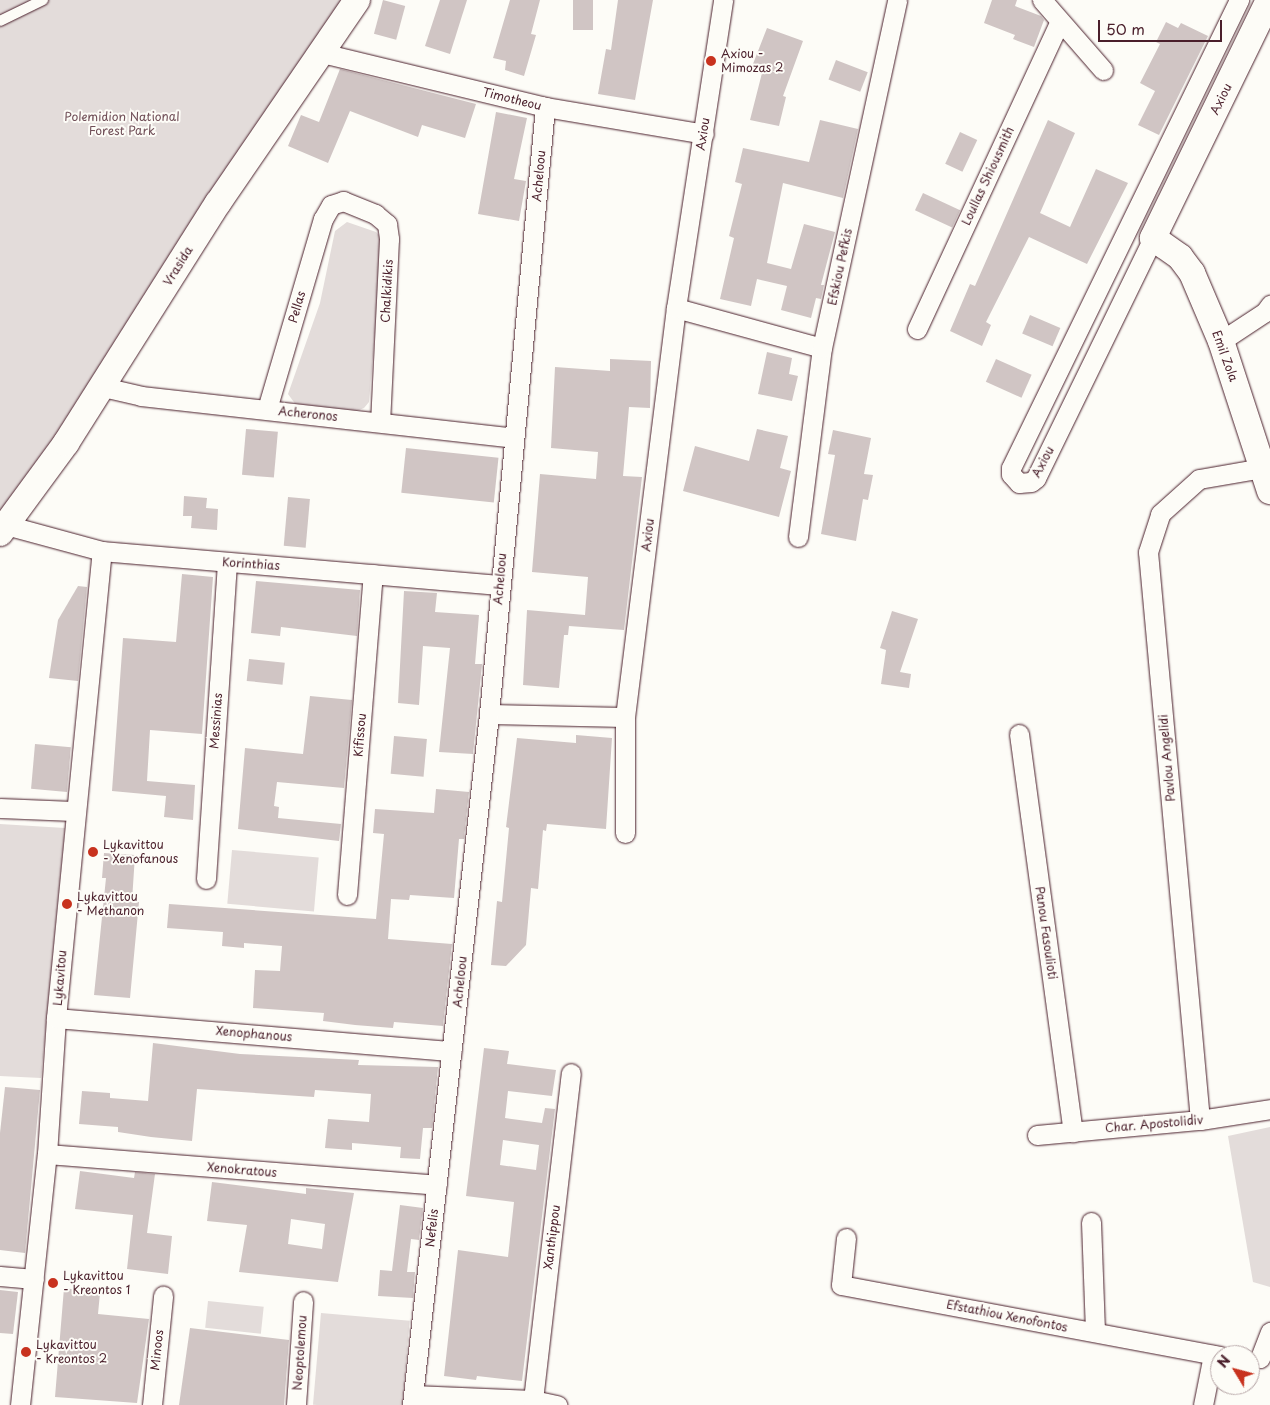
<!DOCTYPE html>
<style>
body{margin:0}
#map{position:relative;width:1270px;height:1405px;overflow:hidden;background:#fdfcf7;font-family:"Playpen Sans",sans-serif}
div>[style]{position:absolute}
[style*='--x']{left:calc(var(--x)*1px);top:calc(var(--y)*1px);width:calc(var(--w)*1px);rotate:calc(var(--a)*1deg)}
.green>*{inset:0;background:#e3dcda;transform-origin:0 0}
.building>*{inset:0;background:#d0c5c4;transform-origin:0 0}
.roads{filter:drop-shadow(0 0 1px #4a1f2b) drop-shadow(0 0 1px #4a1f2b)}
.lane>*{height:10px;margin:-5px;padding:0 5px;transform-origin:5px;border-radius:5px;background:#fdfcf7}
.street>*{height:19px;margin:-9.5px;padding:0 9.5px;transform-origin:9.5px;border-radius:9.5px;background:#fdfcf7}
.secondary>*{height:26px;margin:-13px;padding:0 13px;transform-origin:13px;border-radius:13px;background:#fdfcf7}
.dots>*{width:14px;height:14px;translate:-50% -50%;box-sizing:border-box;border:2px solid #fdfcf7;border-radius:50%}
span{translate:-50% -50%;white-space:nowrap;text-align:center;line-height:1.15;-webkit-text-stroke:4px #fdfcf7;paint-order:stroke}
.poi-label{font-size:12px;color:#4a1f2b}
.left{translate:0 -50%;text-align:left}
.street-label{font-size:12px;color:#4a1f2b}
.park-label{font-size:12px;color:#704e57}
.north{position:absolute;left:1210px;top:1345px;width:50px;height:50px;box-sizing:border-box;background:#fdfcf7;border:1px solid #b5a4a5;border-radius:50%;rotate:307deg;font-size:14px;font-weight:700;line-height:20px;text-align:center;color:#4a1f2b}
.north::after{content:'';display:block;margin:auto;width:18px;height:22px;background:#c8321e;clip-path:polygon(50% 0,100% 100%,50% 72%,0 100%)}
.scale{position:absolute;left:1098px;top:20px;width:124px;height:22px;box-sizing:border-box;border:2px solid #4a1f2b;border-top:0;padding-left:6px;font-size:15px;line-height:18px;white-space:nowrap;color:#4a1f2b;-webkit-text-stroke:4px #fdfcf7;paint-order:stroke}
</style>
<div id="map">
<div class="green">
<i style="clip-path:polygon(0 0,359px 0,0 529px)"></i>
<i style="clip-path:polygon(347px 222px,376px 232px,383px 239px,369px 402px,364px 408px,354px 412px,296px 405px,288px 394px,320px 303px,335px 231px)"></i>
<i style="clip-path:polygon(0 824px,65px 828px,41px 1078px,0 1076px)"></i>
<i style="left:232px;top:850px;width:87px;height:54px;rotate:5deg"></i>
<i style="clip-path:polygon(1270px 1127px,1270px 1287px,1253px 1282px,1228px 1136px)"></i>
<i style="left:208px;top:1301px;width:56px;height:27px;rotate:6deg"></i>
<i style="left:321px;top:1313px;width:89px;height:92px;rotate:5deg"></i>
</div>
<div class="building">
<i style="left:383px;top:0;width:23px;height:35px;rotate:15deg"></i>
<i style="clip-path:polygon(440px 0,467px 0,450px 54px,425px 46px)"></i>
<i style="clip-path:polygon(510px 0,540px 0,531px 34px,536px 35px,524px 76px,505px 70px,506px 61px,493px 58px)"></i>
<i style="left:573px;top:0;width:20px;height:30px"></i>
<i style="clip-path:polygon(618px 0,653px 0,635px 100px,598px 94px,606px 49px,611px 50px)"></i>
<i style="clip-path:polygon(992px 0,1017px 0,1015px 6px,1041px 16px,1044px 20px,1034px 47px,1013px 39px,1015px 35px,984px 23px)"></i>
<i style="clip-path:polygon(1166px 22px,1178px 28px,1181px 23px,1208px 36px,1159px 135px,1138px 125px,1155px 91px,1140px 83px,1160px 44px,1156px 42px)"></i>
<i style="clip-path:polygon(767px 28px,803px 41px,783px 96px,786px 97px,779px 126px,750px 120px,762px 73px,751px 69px)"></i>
<i style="left:836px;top:60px;width:34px;height:21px;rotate:21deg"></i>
<i style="clip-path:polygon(340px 69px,476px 104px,465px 138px,422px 125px,418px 137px,350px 111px,328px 163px,288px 146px,301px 115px,319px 122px)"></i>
<i style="clip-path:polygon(496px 112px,527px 118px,514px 179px,526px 181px,519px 221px,478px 214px)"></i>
<i style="clip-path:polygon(820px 120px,858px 129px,843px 198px,783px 183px,767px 263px,791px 269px,804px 224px,835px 232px,821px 285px,824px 285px,821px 299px,816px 298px,811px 318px,781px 310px,787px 286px,757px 279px,751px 306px,720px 299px,734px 238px,729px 236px,742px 184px,735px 182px,743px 148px,809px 162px)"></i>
<i style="clip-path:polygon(1048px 120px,1075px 133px,1040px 213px,1070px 227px,1096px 169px,1128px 183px,1087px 264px,1029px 237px,986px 322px,991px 325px,982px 346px,950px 331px,970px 284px,975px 286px)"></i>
<i style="left:960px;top:132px;width:19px;height:35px;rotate:25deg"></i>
<i style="left:923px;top:193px;width:41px;height:19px;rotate:25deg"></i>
<i style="left:1030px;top:315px;width:33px;height:20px;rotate:23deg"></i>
<i style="clip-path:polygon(767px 352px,792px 358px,789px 374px,798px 376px,792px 401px,758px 394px)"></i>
<i style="clip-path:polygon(610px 359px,651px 361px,650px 408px,629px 407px,623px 476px,642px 477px,624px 630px,569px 626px,568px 635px,564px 635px,559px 688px,523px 685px,527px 610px,585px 615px,588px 577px,532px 572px,540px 474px,596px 479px,598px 452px,551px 448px,555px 367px,610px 371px)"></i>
<i style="left:996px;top:359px;width:39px;height:25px;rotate:24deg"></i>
<i style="left:246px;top:429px;width:32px;height:46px;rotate:5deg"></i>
<i style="clip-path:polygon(757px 429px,788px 436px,780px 468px,791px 471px,779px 517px,683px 491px,695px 446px,749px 461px)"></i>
<i style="clip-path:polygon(833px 430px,871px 438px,864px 474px,873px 475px,868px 500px,863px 499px,856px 541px,821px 534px,835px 455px,828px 454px)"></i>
<i style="left:406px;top:448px;width:93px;height:45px;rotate:6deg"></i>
<i style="clip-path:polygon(184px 496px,207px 498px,206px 508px,218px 509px,217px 530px,191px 528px,192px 516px,183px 516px)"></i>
<i style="left:288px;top:497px;width:22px;height:49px;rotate:5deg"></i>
<i style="clip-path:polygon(182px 574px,213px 577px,202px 734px,150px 730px,147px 781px,195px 785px,193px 820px,164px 817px,166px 796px,112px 791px,123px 638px,176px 642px)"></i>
<i style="clip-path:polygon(256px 581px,360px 590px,357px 636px,281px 627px,280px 636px,251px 633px)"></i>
<i style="clip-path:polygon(78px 586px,87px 587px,78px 681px,49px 678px,58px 620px)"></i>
<i style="clip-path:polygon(404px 591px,437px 593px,435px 612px,479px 615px,475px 664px,482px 664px,473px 754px,439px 752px,450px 648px,423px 646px,419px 705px,398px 703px)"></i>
<i style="clip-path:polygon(892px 611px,918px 619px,900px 672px,911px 674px,909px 688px,881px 684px,886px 650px,880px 648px)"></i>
<i style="left:249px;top:659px;width:36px;height:22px;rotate:6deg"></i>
<i style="clip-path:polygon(310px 696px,352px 700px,344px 788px,277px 782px,274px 806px,279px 807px,278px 818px,341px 824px,339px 841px,238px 829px,245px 748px,303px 754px)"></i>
<i style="clip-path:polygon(576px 735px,612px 738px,606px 829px,547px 824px,546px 831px,543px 830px,538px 889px,531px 888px,526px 945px,506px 966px,491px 965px,497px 901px,502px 902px,509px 828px,506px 827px,517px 738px,576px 743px)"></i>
<i style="left:394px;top:736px;width:33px;height:38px;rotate:5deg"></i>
<i style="left:35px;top:744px;width:36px;height:45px;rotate:5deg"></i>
<i style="clip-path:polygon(436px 789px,469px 792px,464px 839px,459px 839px,454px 898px,410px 895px,409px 900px,391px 899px,388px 939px,452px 944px,443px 1026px,394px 1022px,393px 1028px,355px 1025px,323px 1021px,324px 1013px,253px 1008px,255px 970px,280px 971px,282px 946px,244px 943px,244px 948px,222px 946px,223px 932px,167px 928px,169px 904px,376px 919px,384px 834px,373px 833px,375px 809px,434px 813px)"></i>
<i style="clip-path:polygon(104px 853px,135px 855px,132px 901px,139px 902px,130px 998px,94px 995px,106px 878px,102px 878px)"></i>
<i style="clip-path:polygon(153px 1043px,240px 1054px,359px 1060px,358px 1065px,438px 1067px,432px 1128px,423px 1128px,420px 1159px,400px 1158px,401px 1147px,352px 1143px,352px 1150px,325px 1148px,328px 1119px,369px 1122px,371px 1094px,315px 1090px,314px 1097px,197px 1089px,192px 1141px,151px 1137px,118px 1132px,118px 1127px,79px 1124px,82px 1091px,110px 1093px,110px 1098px,148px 1101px)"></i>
<i style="clip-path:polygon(evenodd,484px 1048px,509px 1051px,507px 1064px,556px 1070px,552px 1096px,508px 1091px,505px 1118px,542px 1123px,545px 1108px,555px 1109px,522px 1381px,477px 1376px,476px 1380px,444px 1376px,458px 1250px,508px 1257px,514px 1202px,466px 1196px,484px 1048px,503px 1140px,539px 1145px,536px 1170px,500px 1165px,503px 1140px)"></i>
<i style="clip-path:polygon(5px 1087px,40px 1090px,25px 1253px,0 1250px,0 1133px)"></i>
<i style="clip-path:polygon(80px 1171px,134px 1178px,135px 1172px,155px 1174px,147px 1233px,172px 1236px,168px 1274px,127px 1269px,133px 1215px,75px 1209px)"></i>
<i style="clip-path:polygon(evenodd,212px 1182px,306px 1194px,306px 1188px,354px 1193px,338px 1282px,239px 1272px,247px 1225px,207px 1221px,212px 1182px,291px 1219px,325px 1224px,322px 1249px,288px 1244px,291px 1219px)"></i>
<i style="clip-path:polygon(400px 1205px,423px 1208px,419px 1240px,411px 1239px,407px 1272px,415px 1272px,413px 1298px,378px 1296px,380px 1270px,392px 1271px)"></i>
<i style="clip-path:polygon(64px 1288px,100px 1293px,98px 1314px,149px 1319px,137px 1403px,55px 1397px)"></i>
<i style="clip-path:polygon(0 1290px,18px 1292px,13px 1334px,0 1333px)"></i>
<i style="clip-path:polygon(190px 1328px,289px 1340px,284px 1405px,179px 1405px)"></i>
</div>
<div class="roads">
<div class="lane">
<i style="--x:0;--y:21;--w:48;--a:-26"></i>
</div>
<div class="street">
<i style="--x:1042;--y:0;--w:93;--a:48.9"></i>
<i style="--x:322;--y:53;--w:229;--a:13.6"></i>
<i style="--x:545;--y:107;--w:161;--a:9.6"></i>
<i style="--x:1153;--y:238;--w:267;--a:116"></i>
<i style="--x:1036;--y:478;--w:6;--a:141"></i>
<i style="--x:1031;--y:482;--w:12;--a:175"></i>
<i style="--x:1019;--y:483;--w:12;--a:-132"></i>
<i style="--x:1011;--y:474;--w:6;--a:-90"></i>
<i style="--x:1011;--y:468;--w:521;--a:-64.03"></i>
<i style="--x:676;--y:308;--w:151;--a:15.3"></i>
<i style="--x:917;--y:329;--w:337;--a:-65.1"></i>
<i style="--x:1221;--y:341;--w:53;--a:-33.4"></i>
<i style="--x:1265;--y:312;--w:9;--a:-54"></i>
<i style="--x:103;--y:387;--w:39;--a:13"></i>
<i style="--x:141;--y:396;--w:375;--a:6.4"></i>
<i style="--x:267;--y:409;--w:198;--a:-73.6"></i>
<i style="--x:323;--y:219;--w:16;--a:-60"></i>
<i style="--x:331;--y:205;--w:13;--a:-18"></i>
<i style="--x:343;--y:201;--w:35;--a:22"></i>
<i style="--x:375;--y:214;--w:16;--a:40"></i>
<i style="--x:387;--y:224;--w:15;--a:82"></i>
<i style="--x:389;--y:239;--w:182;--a:92.8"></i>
<i style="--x:6;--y:525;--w:99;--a:15.2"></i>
<i style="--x:102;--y:551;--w:398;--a:4.9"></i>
<i style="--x:798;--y:537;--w:191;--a:-82.8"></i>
<i style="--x:822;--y:348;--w:356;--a:-77.8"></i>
<i style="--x:489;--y:714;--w:136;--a:1.3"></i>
<i style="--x:1019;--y:734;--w:402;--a:82.3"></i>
<i style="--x:0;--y:808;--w:76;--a:2.3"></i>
<i style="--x:625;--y:833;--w:116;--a:-90"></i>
<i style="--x:625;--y:717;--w:412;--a:-82.9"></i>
<i style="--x:676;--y:308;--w:312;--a:-81.3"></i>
<i style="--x:206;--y:879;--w:317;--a:-86.2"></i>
<i style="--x:347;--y:895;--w:322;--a:-85.4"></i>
<i style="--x:56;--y:1018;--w:397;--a:4.8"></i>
<i style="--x:1200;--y:1120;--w:570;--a:-95.23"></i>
<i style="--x:1148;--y:552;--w:40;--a:-72"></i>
<i style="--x:1160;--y:514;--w:52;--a:-41.9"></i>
<i style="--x:1199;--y:479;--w:65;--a:-9.8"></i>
<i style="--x:1037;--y:1135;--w:164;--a:-5.3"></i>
<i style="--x:1200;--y:1120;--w:71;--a:-8.9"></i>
<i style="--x:47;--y:1154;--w:391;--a:4.5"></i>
<i style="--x:1091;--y:1222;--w:110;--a:87.9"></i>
<i style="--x:846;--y:1238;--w:47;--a:96.1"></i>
<i style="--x:841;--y:1285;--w:386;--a:10.6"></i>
<i style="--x:0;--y:1276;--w:34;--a:5"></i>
<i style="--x:1260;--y:1358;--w:28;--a:-69"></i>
<i style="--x:413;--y:1395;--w:120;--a:2.4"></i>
<i style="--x:533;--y:1400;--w:25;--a:12"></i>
<i style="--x:533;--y:1400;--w:329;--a:-83.4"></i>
<i style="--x:20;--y:1405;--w:252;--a:-83.9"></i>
<i style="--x:47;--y:1154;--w:136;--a:-86.2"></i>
<i style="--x:56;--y:1018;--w:469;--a:-84.4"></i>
<i style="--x:152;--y:1405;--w:110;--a:-84.2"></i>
<i style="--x:296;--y:1405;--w:104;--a:-86.1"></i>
<i style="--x:412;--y:1405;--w:695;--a:-83.64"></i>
<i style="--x:489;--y:714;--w:610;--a:-84.73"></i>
<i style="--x:1203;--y:1405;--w:51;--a:-78.7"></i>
</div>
<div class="secondary">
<i style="--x:1269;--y:0;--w:265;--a:116"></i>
<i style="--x:1153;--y:238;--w:33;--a:35"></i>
<i style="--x:1180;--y:257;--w:20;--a:53"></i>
<i style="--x:1192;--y:273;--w:74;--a:66.9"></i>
<i style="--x:1221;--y:341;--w:158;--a:71.9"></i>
<i style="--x:0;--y:533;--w:112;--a:-53.7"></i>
<i style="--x:66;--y:443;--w:284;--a:-57.7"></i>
<i style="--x:218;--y:203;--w:246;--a:-55.6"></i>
</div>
</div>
<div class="dots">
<i style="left:711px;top:61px;background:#c8321e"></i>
<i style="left:93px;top:852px;background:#c8321e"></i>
<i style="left:67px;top:904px;background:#c8321e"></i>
<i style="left:53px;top:1283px;background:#c8321e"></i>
<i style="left:26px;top:1352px;background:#c8321e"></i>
</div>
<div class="poi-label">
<span class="left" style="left:721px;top:61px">Axiou -<br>Mimozas 2</span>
<span class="left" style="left:103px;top:852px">Lykavittou<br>- Xenofanous</span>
<span class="left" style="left:77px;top:904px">Lykavittou<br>- Methanon</span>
<span class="left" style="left:63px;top:1283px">Lykavittou<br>- Kreontos 1</span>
<span class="left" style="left:36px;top:1352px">Lykavittou<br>- Kreontos 2</span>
</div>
<div class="street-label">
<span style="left:512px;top:99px;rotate:14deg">Timotheou</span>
<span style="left:1221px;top:99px;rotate:-64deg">Axiou</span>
<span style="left:703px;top:134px;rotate:-81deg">Axiou</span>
<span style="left:539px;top:176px;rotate:-85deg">Acheloou</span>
<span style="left:988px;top:176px;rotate:-65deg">Loullas Shiousmith</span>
<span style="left:178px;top:266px;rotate:-58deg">Vrasida</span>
<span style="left:840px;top:267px;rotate:-78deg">Efskiou Pefkis</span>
<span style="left:387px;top:291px;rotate:-87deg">Chalkidikis</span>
<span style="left:297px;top:307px;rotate:-74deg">Pellas</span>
<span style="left:1225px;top:356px;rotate:70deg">Emil Zola</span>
<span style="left:308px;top:414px;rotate:6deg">Acheronos</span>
<span style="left:1043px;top:462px;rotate:-62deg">Axiou</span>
<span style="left:648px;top:535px;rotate:-83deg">Axiou</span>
<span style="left:251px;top:564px;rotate:4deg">Korinthias</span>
<span style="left:500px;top:579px;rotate:-85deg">Acheloou</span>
<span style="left:216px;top:721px;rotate:-86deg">Messinias</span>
<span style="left:360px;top:735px;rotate:-85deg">Kifissou</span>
<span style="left:1167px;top:758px;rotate:-95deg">Pavlou Angelidi</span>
<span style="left:1046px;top:933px;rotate:82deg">Panou Fasoulioti</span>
<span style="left:60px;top:978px;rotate:-85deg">Lykavitou</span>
<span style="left:460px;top:982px;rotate:-84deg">Acheloou</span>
<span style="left:254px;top:1034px;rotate:5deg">Xenophanous</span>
<span style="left:1154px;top:1124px;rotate:-5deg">Char. Apostolidiv</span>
<span style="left:242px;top:1170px;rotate:5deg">Xenokratous</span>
<span style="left:432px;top:1228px;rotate:-84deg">Nefelis</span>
<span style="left:552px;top:1237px;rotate:-83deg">Xanthippou</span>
<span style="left:1007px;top:1316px;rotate:11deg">Efstathiou Xenofontos</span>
<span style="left:157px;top:1350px;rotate:-84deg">Minoos</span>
<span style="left:300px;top:1353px;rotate:-86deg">Neoptolemou</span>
</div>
<div class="park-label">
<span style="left:122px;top:124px">Polemidion National<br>Forest Park</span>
</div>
<div class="north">N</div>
<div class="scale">50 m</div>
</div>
